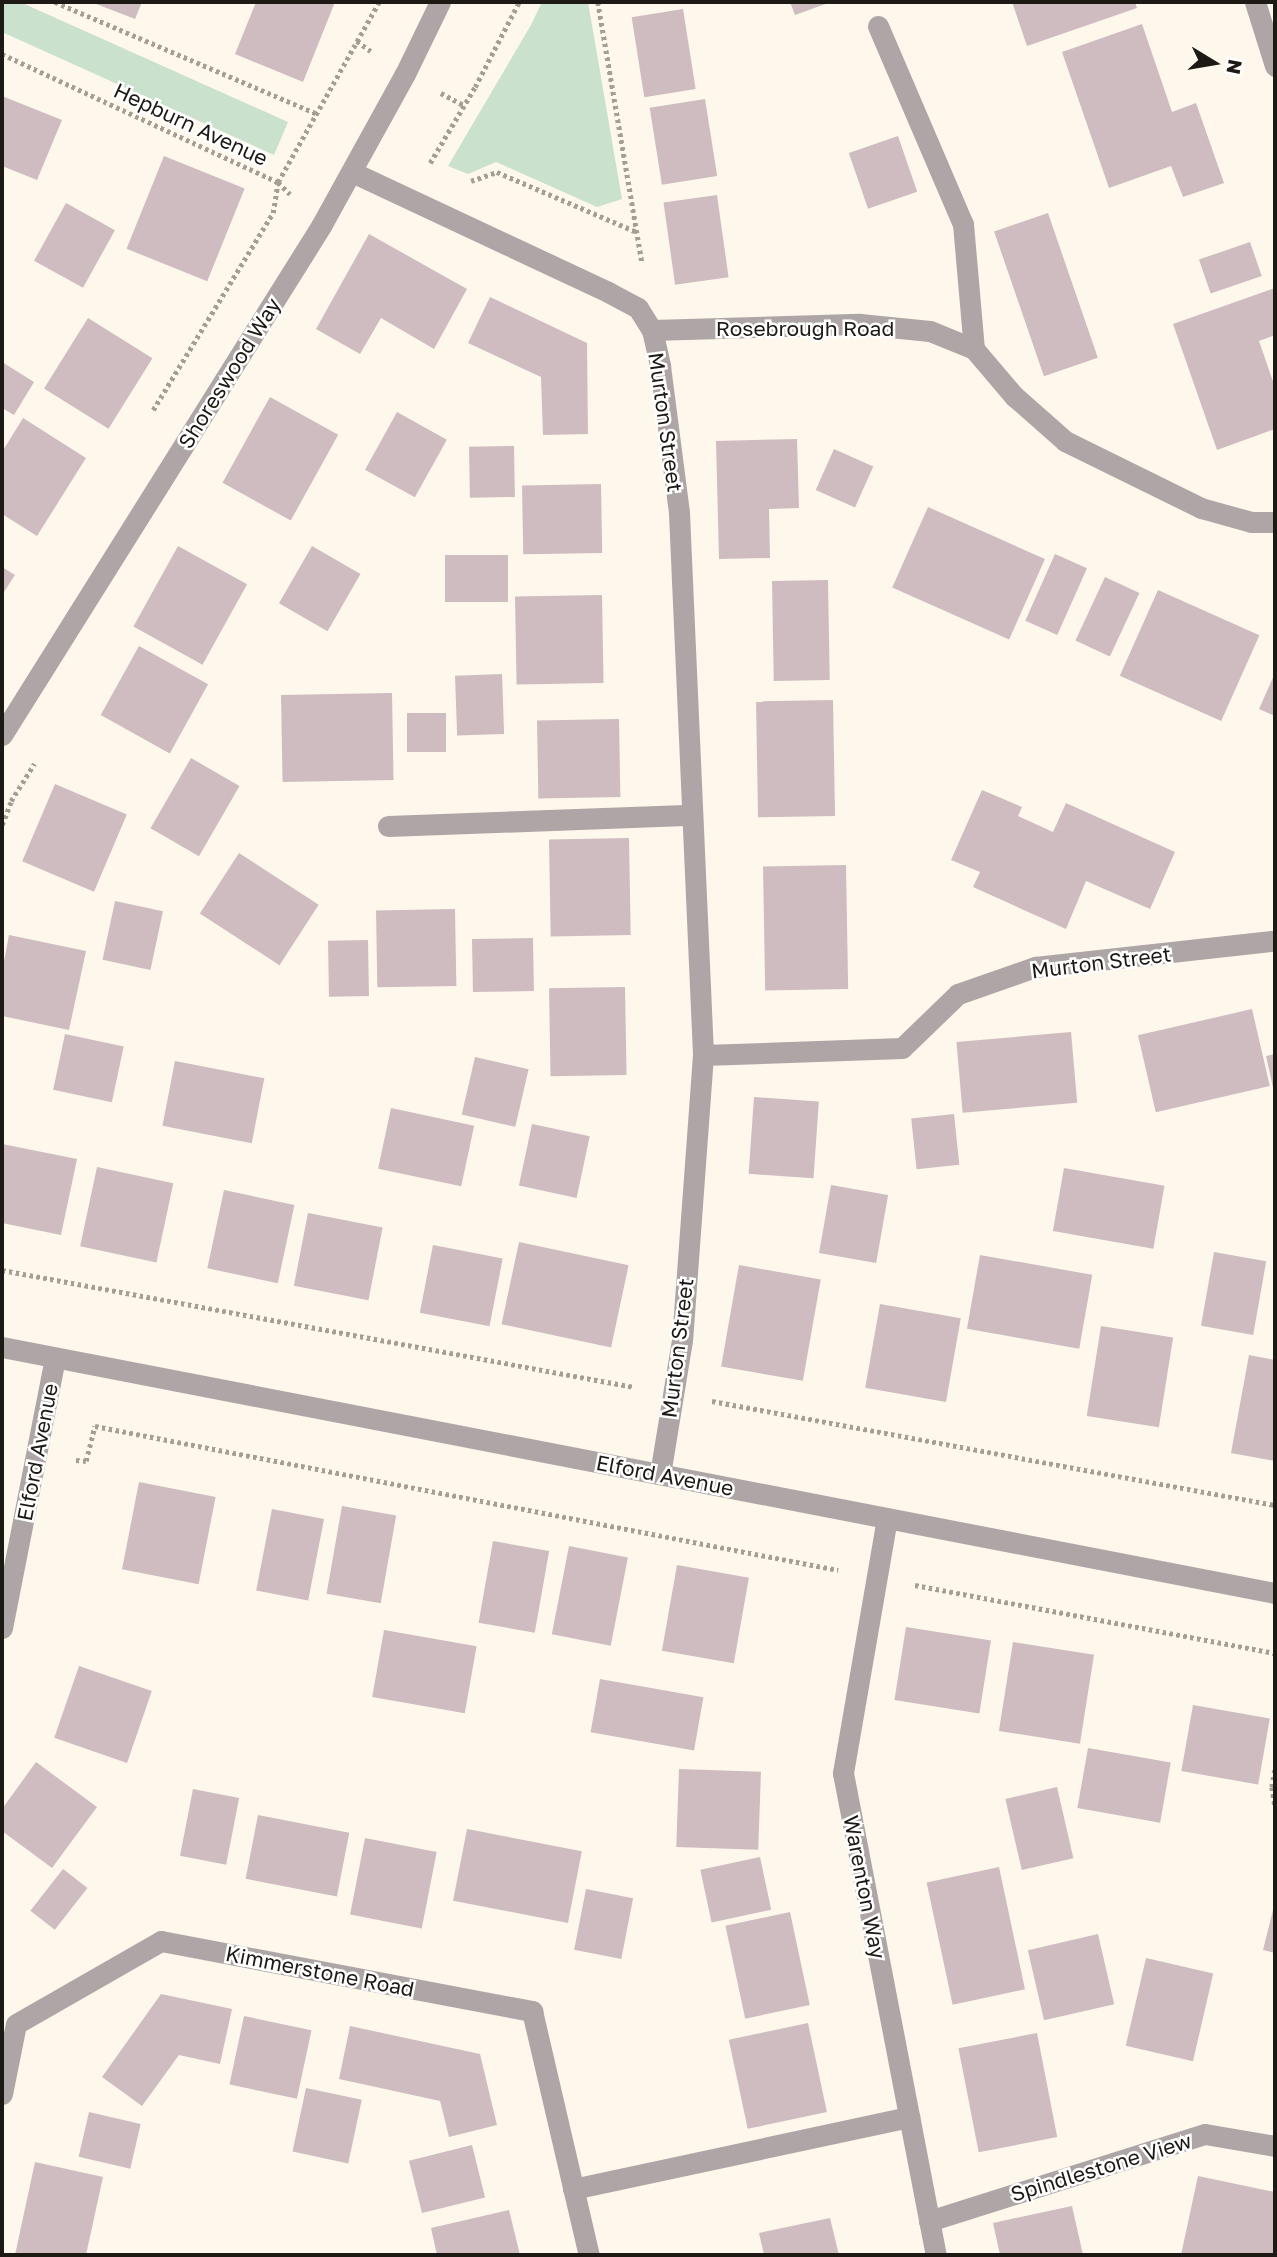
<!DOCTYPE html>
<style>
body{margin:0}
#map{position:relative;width:1277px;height:2257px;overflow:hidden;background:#fef7eb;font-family:"Golos Text",sans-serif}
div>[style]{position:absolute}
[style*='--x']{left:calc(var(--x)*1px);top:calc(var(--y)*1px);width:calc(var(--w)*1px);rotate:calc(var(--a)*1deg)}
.green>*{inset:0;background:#c9e1cd}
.building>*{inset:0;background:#cfbcc1;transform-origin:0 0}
.path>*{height:4.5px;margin-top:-2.25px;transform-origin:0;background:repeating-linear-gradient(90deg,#a49e95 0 3.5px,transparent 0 7px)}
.lane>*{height:21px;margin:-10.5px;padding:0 10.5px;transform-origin:10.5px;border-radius:10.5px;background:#aea6a6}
.street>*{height:21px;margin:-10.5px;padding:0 10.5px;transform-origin:10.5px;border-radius:10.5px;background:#aea6a6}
span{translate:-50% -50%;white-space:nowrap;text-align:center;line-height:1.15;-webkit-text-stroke:5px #fff;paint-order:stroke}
.street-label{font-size:21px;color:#1d1a15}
.frame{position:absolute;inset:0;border:4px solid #1d1a15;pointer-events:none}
.north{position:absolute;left:1179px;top:28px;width:70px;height:70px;-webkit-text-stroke:5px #fff;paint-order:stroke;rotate:101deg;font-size:19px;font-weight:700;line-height:28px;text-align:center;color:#1d1a15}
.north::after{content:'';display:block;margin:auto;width:24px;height:32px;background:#1d1a15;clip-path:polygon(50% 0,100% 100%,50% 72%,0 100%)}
</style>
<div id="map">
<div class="green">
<i style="clip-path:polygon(2px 2px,20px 2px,288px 122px,274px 155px,2px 32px)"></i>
<i style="clip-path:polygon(542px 2px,588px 2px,622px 199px,597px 207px,496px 162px,468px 174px,448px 166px,531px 25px)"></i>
</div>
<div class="building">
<i style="clip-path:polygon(91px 2px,142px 2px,135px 19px)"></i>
<i style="clip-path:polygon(256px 2px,335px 2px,303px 82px,235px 54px)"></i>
<i style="clip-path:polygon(790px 2px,831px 2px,795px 15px)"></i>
<i style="clip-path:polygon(1012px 2px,1135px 2px,1137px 8px,1027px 46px)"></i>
<i style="left:683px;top:9px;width:81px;height:52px;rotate:81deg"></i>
<i style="clip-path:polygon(1142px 24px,1172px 112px,1196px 103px,1224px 183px,1183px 197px,1171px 166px,1109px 188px,1062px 52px)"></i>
<i style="clip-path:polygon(2px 96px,62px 120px,37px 180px,2px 166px)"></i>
<i style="left:705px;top:99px;width:78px;height:56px;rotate:81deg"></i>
<i style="left:898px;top:136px;width:59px;height:52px;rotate:71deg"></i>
<i style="left:164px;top:156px;width:87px;height:100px;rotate:22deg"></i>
<i style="left:717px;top:195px;width:83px;height:54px;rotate:82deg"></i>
<i style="left:66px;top:203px;width:56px;height:66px;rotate:29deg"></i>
<i style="left:1048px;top:213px;width:153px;height:57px;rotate:71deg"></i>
<i style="clip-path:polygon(369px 234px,467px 289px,434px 349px,381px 318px,360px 354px,316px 329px)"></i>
<i style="left:1250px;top:242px;width:36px;height:54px;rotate:71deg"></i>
<i style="clip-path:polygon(1275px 288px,1275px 335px,1259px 341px,1275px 387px,1275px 429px,1217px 450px,1173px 324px)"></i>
<i style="clip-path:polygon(490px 297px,587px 343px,588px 434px,543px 435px,541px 377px,468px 343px)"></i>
<i style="left:88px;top:318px;width:76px;height:83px;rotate:32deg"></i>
<i style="clip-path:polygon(2px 362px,34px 382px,14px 415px,2px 408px)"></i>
<i style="left:270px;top:397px;width:78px;height:98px;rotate:29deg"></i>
<i style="left:397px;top:412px;width:57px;height:66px;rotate:29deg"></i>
<i style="clip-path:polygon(23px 418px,86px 458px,37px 536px,2px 514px,2px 452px)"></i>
<i style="clip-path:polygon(797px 439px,799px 508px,769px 509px,770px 558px,719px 559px,716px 441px)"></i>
<i style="left:514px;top:446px;width:51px;height:45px;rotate:89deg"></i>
<i style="left:834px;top:449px;width:43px;height:45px;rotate:24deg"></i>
<i style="left:601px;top:484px;width:69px;height:79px;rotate:89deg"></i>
<i style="left:928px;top:507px;width:128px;height:88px;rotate:24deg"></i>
<i style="left:178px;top:546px;width:79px;height:92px;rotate:29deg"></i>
<i style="left:312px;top:546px;width:56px;height:66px;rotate:30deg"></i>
<i style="left:1055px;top:554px;width:35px;height:73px;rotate:24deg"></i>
<i style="left:508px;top:555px;width:47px;height:63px;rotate:90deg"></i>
<i style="clip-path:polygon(2px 567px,15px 575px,2px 595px)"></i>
<i style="left:1105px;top:577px;width:38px;height:70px;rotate:25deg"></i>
<i style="left:828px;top:580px;width:100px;height:56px;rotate:89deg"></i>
<i style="left:1158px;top:590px;width:111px;height:94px;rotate:24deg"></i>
<i style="left:602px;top:595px;width:88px;height:87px;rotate:89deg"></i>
<i style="left:139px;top:646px;width:79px;height:79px;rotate:29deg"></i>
<i style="clip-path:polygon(1275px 673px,1275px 716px,1259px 709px)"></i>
<i style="left:502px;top:674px;width:60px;height:47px;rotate:88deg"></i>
<i style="left:392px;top:693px;width:87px;height:111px;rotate:89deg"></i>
<i style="left:833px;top:700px;width:116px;height:77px;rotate:89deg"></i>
<i style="left:407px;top:713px;width:39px;height:39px"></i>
<i style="left:619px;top:719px;width:78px;height:82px;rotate:89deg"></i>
<i style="left:191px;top:758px;width:56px;height:81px;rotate:30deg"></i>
<i style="left:55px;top:784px;width:78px;height:84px;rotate:23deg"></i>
<i style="clip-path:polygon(982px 790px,1022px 807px,1018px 816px,1053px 832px,1066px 803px,1175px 852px,1150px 909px,1086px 881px,1066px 929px,973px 887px,980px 872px,951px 860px)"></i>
<i style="left:629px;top:838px;width:97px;height:80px;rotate:89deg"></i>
<i style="left:239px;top:853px;width:95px;height:72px;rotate:33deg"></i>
<i style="left:846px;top:865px;width:124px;height:83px;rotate:89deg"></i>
<i style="left:115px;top:901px;width:49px;height:60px;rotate:12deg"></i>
<i style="left:455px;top:909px;width:77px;height:79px;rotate:89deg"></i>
<i style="clip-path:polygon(9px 935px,86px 951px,69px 1030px,2px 1016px,2px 972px)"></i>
<i style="left:533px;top:938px;width:53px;height:61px;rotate:89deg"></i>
<i style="left:368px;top:940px;width:56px;height:40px;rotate:89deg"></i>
<i style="left:625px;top:987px;width:88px;height:76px;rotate:89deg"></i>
<i style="left:1252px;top:1009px;width:79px;height:117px;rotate:77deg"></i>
<i style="left:1071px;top:1032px;width:71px;height:115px;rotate:85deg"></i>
<i style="left:65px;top:1034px;width:60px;height:57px;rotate:12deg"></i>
<i style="clip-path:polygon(1275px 1054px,1275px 1092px,1274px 1092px,1266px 1056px)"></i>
<i style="left:475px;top:1057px;width:55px;height:59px;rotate:13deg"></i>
<i style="left:175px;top:1061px;width:91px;height:66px;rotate:11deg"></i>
<i style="left:754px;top:1097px;width:65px;height:77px;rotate:4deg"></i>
<i style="left:391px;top:1108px;width:85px;height:62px;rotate:12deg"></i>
<i style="left:954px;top:1114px;width:51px;height:43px;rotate:84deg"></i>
<i style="left:532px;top:1124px;width:59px;height:63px;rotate:12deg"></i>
<i style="clip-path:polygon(2px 1144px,77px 1159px,61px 1235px,2px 1223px)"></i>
<i style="left:97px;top:1167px;width:78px;height:81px;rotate:12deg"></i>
<i style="left:1064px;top:1168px;width:102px;height:64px;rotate:10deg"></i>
<i style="left:831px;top:1185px;width:58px;height:69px;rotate:10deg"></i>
<i style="left:224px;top:1190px;width:72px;height:80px;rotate:12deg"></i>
<i style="left:308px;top:1213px;width:76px;height:74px;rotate:11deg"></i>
<i style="left:519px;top:1242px;width:112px;height:84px;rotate:12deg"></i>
<i style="left:433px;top:1245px;width:71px;height:69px;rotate:11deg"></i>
<i style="left:1214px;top:1252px;width:53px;height:75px;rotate:10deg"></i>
<i style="left:980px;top:1255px;width:114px;height:75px;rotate:10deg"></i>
<i style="left:739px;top:1265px;width:83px;height:103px;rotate:10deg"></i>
<i style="left:880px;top:1304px;width:82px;height:85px;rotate:10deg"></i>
<i style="left:1101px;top:1326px;width:73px;height:91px;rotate:9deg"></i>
<i style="clip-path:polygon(1249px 1355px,1275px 1360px,1275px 1461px,1231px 1453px)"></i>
<i style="left:139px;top:1482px;width:78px;height:89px;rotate:11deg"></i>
<i style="left:342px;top:1506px;width:55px;height:89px;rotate:10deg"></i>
<i style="left:272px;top:1509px;width:53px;height:83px;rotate:11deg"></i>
<i style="left:493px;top:1541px;width:57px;height:83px;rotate:10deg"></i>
<i style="left:569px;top:1546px;width:60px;height:90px;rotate:11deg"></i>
<i style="left:677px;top:1565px;width:73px;height:87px;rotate:10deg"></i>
<i style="left:906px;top:1627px;width:86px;height:74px;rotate:9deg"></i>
<i style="left:384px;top:1630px;width:94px;height:68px;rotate:10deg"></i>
<i style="left:1013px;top:1642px;width:82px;height:90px;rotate:9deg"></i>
<i style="left:79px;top:1666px;width:77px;height:76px;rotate:19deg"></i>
<i style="left:600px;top:1679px;width:105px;height:54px;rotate:10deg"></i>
<i style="left:1193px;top:1705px;width:78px;height:67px;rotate:10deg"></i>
<i style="left:1088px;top:1748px;width:84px;height:61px;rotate:10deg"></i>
<i style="clip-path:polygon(36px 1762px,97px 1807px,52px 1868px,2px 1831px,2px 1809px)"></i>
<i style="left:679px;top:1769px;width:82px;height:78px;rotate:2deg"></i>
<i style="left:1057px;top:1787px;width:73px;height:53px;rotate:77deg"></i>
<i style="left:193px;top:1789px;width:47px;height:68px;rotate:11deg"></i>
<i style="left:258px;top:1815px;width:93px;height:65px;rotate:11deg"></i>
<i style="left:467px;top:1829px;width:117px;height:73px;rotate:11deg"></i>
<i style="left:365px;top:1838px;width:73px;height:78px;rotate:11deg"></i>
<i style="left:760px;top:1857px;width:54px;height:61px;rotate:78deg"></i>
<i style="left:999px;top:1867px;width:125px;height:74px;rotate:78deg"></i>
<i style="left:63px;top:1869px;width:31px;height:53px;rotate:38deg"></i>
<i style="left:586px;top:1889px;width:48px;height:62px;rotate:11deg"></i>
<i style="clip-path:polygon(1275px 1902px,1275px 1953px,1263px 1950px)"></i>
<i style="left:790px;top:1912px;width:95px;height:66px;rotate:78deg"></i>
<i style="left:1098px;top:1934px;width:72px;height:72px;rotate:77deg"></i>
<i style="left:1146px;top:1958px;width:69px;height:90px;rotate:13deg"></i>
<i style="clip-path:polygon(161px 1994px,232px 2009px,220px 2064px,179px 2055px,142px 2106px,102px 2077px)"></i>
<i style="left:244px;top:2016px;width:69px;height:70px;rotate:12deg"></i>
<i style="left:808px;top:2023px;width:91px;height:81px;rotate:78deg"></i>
<i style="clip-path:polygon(350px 2026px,480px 2054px,497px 2125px,449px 2137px,440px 2101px,339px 2079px)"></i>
<i style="left:1037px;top:2033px;width:106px;height:80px;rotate:79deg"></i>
<i style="left:306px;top:2088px;width:57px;height:65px;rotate:12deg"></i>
<i style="left:89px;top:2112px;width:53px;height:46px;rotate:13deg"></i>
<i style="left:472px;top:2145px;width:54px;height:65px;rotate:76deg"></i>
<i style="clip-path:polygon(35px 2162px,103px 2177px,86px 2255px,15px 2255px)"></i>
<i style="clip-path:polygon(1198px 2176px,1275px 2192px,1275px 2255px,1181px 2255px)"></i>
<i style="clip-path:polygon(1072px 2206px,1083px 2255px,1000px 2255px,993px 2223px)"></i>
<i style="clip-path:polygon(509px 2210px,520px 2255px,437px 2255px,431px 2228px)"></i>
<i style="clip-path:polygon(830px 2218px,839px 2255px,764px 2255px,759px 2233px)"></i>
</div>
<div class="path">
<i style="--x:55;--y:2;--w:285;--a:23.1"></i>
<i style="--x:598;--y:2;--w:265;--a:80.4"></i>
<i style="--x:357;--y:41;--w:17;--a:36"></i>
<i style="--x:2;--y:54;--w:304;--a:24.9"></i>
<i style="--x:278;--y:182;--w:20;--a:45"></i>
<i style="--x:441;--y:93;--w:26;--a:28"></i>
<i style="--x:430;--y:163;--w:88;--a:-59.4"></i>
<i style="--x:475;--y:87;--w:96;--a:-62.6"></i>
<i style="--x:471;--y:181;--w:28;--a:-19"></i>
<i style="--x:497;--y:172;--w:152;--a:23.2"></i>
<i style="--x:153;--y:410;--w:231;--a:-58.7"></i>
<i style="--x:273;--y:213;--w:31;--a:-81"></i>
<i style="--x:278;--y:182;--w:206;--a:-60.7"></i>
<i style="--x:2;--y:825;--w:26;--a:-69"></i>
<i style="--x:11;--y:801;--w:44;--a:-58.1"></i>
<i style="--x:2;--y:1270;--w:643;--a:10.49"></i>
<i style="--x:712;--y:1401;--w:573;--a:10.47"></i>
<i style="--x:76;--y:1460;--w:10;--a:6"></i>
<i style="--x:86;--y:1461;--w:36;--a:-76"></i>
<i style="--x:95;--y:1426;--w:757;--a:10.97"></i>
<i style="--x:915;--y:1585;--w:366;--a:10.7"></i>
<i style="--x:1275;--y:1770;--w:17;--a:100"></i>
<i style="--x:1272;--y:1787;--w:19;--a:81"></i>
</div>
<div class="lane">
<i style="--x:878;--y:26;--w:215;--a:66.8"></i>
<i style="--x:963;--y:224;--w:125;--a:85"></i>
<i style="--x:388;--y:826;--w:304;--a:-2.1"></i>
<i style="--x:929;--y:2221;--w:289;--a:-17.5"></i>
<i style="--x:1205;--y:2134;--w:71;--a:9.7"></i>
</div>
<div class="street">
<i style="--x:1255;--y:2;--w:67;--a:72.6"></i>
<i style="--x:352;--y:172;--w:283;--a:25.1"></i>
<i style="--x:608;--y:292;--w:34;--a:28"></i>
<i style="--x:638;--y:308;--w:26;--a:58"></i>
<i style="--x:652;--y:330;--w:37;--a:77"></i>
<i style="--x:660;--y:366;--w:148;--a:82.6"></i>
<i style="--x:679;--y:513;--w:543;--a:87.46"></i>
<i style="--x:703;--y:1055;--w:286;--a:94.2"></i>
<i style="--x:682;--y:1340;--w:136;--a:99.3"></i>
<i style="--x:652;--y:330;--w:208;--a:-1.7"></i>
<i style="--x:860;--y:324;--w:70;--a:5.7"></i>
<i style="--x:930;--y:331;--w:48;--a:22.2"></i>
<i style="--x:974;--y:349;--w:62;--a:49.6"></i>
<i style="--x:1014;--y:396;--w:68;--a:41.4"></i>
<i style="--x:1065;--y:441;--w:152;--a:26.2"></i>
<i style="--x:1201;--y:508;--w:52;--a:15.6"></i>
<i style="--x:1251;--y:522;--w:24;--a:0"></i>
<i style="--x:2;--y:735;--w:601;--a:-57.92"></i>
<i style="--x:321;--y:226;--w:174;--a:-61.1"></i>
<i style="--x:405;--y:74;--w:80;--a:-64.1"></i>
<i style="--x:703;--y:1055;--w:199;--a:-2"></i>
<i style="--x:902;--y:1048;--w:78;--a:-44"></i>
<i style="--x:958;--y:994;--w:82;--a:-19.3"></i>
<i style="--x:1035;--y:967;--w:238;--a:-6.3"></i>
<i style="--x:2;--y:1347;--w:1297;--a:10.94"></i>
<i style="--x:887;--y:1518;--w:259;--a:99.8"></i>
<i style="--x:843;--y:1773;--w:491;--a:79.1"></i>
<i style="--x:2;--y:1628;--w:275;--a:-78.9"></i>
<i style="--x:2;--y:2094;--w:71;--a:-78.7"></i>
<i style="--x:16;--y:2024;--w:167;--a:-29.8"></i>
<i style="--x:161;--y:1941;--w:378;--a:10.7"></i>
<i style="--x:532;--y:2011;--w:251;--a:76.9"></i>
<i style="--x:573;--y:2189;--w:344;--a:-12.1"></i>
</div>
<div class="street-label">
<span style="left:191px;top:124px;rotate:25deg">Hepburn Avenue</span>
<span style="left:805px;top:328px">Rosebrough Road</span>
<span style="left:229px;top:373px;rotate:-58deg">Shoreswood Way</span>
<span style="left:666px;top:422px;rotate:82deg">Murton Street</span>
<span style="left:1101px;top:962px;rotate:-7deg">Murton Street</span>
<span style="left:677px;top:1348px;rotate:-83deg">Murton Street</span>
<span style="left:37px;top:1452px;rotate:-79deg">Elford Avenue</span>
<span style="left:665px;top:1475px;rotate:11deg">Elford Avenue</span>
<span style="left:865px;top:1887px;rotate:79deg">Warenton Way</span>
<span style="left:320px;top:1971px;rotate:11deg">Kimmerstone Road</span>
<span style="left:1101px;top:2167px;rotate:-17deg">Spindlestone View</span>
</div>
<div class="frame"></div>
<div class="north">N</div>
</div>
